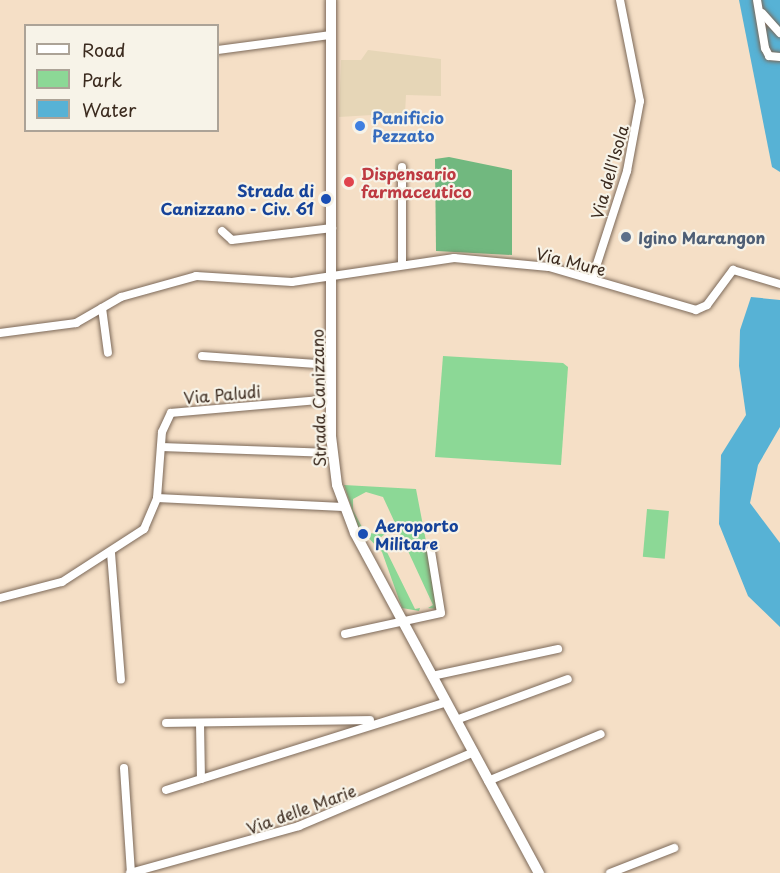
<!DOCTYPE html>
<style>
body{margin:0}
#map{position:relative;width:780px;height:873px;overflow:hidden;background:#f5dfc6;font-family:"Playpen Sans",sans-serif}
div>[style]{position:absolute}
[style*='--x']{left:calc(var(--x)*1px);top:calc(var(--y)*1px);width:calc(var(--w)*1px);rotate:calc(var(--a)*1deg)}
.built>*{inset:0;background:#e6d6b7}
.green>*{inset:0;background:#8cd896;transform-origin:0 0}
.forest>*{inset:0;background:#71b87f}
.water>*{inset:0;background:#57b2d5}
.roads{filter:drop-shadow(0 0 2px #7c6959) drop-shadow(0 0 2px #7c6959)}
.street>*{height:8px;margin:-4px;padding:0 4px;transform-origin:4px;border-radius:4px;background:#fff}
.secondary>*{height:10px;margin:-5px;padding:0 5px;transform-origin:5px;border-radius:5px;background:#fff}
.dots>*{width:16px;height:16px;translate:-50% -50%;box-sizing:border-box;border:3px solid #f7f3e8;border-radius:50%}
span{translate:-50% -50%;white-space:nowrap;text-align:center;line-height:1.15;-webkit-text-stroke:4.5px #f7f3e8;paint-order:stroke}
.shop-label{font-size:16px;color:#366cbe;font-weight:700}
.left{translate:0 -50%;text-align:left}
.street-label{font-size:16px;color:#3b2a1e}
.health-label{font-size:16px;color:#be3a42;font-weight:700}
.transit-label{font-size:16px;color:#164399;font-weight:700}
.right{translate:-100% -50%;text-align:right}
.service-label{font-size:16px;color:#4e5e75;font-weight:700}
.legend{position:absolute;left:24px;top:24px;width:195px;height:108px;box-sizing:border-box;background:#f7f3e8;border:2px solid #aca397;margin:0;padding:8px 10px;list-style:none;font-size:18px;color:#3b2a1e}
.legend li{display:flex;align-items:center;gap:12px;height:30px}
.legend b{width:30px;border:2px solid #aca397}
</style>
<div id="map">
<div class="built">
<i style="clip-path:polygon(368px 50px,441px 59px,441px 96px,406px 95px,405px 113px,339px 117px,341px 60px,361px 60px)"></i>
</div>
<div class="green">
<i style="clip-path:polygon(443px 356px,563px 363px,568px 367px,561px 465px,435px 457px)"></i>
<i style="clip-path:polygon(344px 485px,416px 489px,439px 609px,428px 608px,433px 605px,383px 497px,366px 492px,353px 499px,353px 510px,365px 533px,385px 534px,380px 538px,415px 609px,420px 608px,419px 611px,402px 608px,382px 552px,358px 527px)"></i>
<i style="left:647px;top:509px;width:22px;height:48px;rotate:5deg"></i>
</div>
<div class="forest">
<i style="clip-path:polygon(449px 157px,512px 170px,512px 255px,436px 251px,435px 159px)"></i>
</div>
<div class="water">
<i style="clip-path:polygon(739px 0,780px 0,780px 172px,772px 167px)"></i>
<i style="clip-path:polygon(751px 297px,780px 300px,780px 427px,758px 465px,750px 503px,780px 543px,780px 627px,748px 596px,719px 524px,721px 455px,746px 415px,739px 366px,740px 330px)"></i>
</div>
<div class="roads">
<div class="street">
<i style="--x:757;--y:0;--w:49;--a:80.5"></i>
<i style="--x:765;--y:48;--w:9;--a:63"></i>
<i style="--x:769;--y:56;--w:11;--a:5"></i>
<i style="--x:762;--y:13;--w:27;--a:48"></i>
<i style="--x:218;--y:50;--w:114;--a:-7.6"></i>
<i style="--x:402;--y:167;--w:96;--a:90"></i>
<i style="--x:222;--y:231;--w:13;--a:42"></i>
<i style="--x:232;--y:240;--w:101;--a:-6.8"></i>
<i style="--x:592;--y:279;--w:114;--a:-72"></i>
<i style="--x:627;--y:171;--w:71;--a:-79.5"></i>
<i style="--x:640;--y:101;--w:103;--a:-101.2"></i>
<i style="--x:102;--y:308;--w:45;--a:82.4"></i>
<i style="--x:0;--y:333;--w:77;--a:-7.5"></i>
<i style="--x:76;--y:323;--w:52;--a:-30"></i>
<i style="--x:121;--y:297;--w:78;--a:-15.6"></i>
<i style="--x:196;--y:276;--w:96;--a:3.6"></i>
<i style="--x:292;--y:282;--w:164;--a:-8.4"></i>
<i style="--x:454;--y:258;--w:95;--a:5.4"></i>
<i style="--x:549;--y:267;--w:153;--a:16.3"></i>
<i style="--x:696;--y:310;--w:12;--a:-24"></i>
<i style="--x:707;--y:305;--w:44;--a:-53.4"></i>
<i style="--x:733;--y:270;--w:49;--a:16.6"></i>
<i style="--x:202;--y:356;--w:129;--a:4"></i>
<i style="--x:161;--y:447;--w:171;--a:2"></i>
<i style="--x:157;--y:498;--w:186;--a:2.8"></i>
<i style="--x:111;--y:553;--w:127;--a:85.5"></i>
<i style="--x:0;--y:598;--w:64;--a:-14.5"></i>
<i style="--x:62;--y:582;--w:98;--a:-32.9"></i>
<i style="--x:144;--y:529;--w:34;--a:-67"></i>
<i style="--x:157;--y:498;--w:66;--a:-85.7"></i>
<i style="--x:162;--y:432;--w:21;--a:-65"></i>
<i style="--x:171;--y:413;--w:161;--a:-5"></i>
<i style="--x:345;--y:634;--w:98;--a:-12.3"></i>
<i style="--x:441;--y:613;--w:63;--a:-99.2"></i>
<i style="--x:432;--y:676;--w:129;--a:-12.1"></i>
<i style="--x:456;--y:720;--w:119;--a:-20.1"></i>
<i style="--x:166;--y:723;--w:204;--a:-0.8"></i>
<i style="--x:200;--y:723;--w:56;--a:89"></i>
<i style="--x:124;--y:768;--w:105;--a:86.2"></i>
<i style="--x:488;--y:781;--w:122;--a:-22.6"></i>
<i style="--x:166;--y:790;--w:294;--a:-17.4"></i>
<i style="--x:130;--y:873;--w:175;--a:-15.5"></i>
<i style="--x:299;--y:826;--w:190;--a:-22.9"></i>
<i style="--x:610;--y:873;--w:69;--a:-21.3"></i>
</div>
<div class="secondary">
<i style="--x:331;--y:0;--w:436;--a:90"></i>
<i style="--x:331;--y:436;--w:49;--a:83"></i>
<i style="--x:337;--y:485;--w:51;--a:69.4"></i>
<i style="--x:355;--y:533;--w:387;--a:61.6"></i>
</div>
</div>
<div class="dots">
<i style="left:360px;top:126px;background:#3f7fe0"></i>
<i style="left:349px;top:182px;background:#e0444e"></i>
<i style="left:326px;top:199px;background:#1a4fb4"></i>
<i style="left:626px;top:237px;background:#5c6f8a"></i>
<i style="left:363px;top:534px;background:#1a4fb4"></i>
</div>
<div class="shop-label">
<span class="left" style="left:372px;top:126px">Panificio<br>Pezzato</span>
</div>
<div class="street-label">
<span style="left:609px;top:172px;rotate:-74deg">Via dell'Isola</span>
<span style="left:571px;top:261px;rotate:14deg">Via Mure</span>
<span style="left:222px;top:394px;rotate:-5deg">Via Paludi</span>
<span style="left:318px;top:398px;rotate:-91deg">Strada Canizzano</span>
<span style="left:301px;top:809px;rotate:-20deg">Via delle Marie</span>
</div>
<div class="health-label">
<span class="left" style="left:361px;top:182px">Dispensario<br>farmaceutico</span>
</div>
<div class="transit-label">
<span class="right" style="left:314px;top:199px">Strada di<br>Canizzano - Civ. 61</span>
<span class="left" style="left:375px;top:534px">Aeroporto<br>Militare</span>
</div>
<div class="service-label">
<span class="left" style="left:638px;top:237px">Igino Marangon</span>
</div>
<ul class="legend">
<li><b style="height:8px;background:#fff"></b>Road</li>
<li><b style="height:16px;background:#8cd896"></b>Park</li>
<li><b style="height:16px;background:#57b2d5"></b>Water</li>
</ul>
</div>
